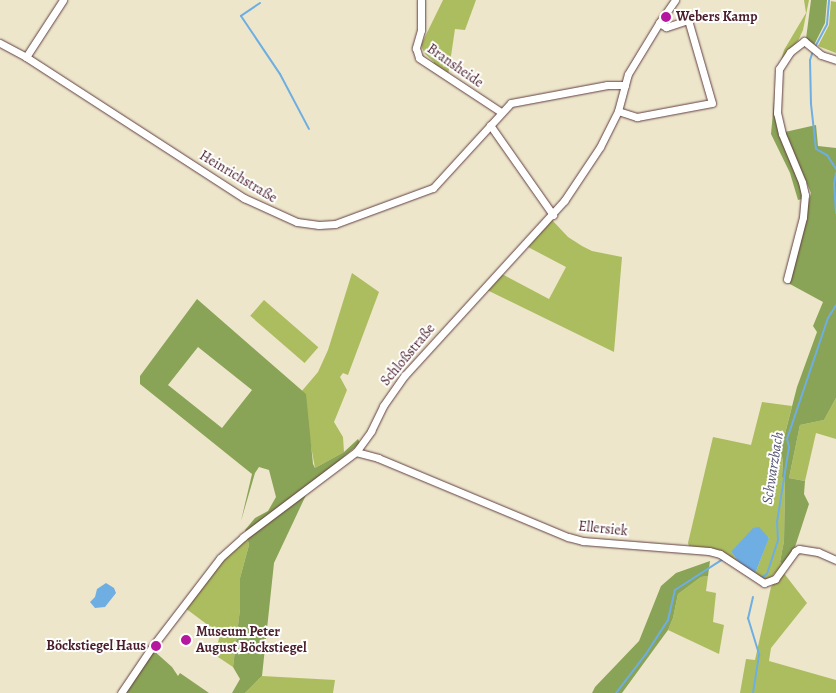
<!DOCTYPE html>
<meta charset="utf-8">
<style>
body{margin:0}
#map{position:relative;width:836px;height:693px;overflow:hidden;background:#ede6ca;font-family:Alegreya,serif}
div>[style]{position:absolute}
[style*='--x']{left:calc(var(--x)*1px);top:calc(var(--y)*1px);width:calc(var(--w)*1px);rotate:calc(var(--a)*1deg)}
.green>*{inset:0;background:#acbd60;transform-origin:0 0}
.forest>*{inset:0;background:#89a456}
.water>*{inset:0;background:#6faee2}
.stream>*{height:2px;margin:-1px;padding:0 1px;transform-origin:1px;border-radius:1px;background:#6faee2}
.roads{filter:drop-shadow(0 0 1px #623d43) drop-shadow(0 0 1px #623d43)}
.minor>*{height:7px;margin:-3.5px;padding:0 3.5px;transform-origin:3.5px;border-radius:3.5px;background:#fff}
.dots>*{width:14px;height:14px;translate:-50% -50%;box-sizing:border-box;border:2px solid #fff;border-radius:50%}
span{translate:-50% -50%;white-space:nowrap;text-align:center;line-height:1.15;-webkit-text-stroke:4px #fff;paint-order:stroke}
.poi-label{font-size:14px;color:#4a1f2b;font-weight:700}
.left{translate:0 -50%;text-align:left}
.right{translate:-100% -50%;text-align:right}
.street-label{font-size:14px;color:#4a1f2b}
.water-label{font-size:15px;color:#595874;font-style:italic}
</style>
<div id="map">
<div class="green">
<i style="clip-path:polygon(443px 0,476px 0,465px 30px,455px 29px,448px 76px,432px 65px,434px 62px,424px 53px,421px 45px)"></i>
<i style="clip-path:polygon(804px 0,809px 0,803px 30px,798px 41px,781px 60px,784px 50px,806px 13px)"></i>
<i style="clip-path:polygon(831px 1px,836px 2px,836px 53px,818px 46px,829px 25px)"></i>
<i style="clip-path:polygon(552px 220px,568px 237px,582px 246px,592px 251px,622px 257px,614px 352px,487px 290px,502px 274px,549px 299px,566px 267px,528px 247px)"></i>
<i style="clip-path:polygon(352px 273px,379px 292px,348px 375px,343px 373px,340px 377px,347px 390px,334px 422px,343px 437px,344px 452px,315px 468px,301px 392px,318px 372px,328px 350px)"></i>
<i style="left:264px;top:300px;width:72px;height:21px;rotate:41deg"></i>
<i style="clip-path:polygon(836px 398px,836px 439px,816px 433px,805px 481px,789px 478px,800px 425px,824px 420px)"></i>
<i style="clip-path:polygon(evenodd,762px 402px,792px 406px,780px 453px,783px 458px,782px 476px,785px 477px,784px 541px,780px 562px,783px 565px,770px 578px,763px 580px,722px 552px,689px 546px,688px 543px,713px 437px,751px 445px,762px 402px,769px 537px,755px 574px,739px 562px,731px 552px,769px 537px)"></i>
<i style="clip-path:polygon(247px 537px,249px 545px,240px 578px,240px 609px,233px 667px,215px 655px,220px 634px,185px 608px,220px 561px)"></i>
<i style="clip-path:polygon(783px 572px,807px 603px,771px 648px,769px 661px,836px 680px,836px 693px,740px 693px,746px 659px,755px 660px,771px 587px)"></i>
<i style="clip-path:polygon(708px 576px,706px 591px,716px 593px,713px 622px,724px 625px,719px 654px,668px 630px,673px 618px,678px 594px,701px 577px)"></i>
<i style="clip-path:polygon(262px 676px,335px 680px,333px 693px,245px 693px)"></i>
</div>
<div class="forest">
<i style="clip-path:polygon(811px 0,827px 0,825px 23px,814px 45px,806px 39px)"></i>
<i style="clip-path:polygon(775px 90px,775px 113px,800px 183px,802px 199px,798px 200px,790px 173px,771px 134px)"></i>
<i style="clip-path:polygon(816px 125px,818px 146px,836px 148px,836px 398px,824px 420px,800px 425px,789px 478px,805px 481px,804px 494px,809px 504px,795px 547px,783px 565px,780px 562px,784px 541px,785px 478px,782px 477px,783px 459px,780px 453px,797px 387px,817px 332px,813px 326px,823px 302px,788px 283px,811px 193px,785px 132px)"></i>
<i style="clip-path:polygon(evenodd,197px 299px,306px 394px,313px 464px,315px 468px,344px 452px,358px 439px,360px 443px,321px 476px,246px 532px,245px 530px,255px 518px,268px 511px,276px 497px,269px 470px,259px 467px,255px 473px,241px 521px,252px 474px,140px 384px,140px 376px,197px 299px,198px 347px,252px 390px,222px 428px,168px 385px,198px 347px)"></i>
<i style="clip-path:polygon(306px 495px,274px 563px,262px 676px,245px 693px,232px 693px,240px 679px,233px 667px,240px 609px,240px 578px,249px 545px,247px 537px)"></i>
<i style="clip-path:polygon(710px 561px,708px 576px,701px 577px,678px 594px,673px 618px,668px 630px,622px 693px,592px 693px,595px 687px,639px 641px,661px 586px,676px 573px)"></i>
<i style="clip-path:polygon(153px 650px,172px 667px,178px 676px,180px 673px,209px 693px,124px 693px)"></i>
</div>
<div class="water">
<i style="clip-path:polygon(759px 527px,769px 538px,755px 574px,739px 562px,731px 552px,753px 528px)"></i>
<i style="clip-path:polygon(106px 583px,114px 588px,116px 593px,105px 607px,95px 608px,90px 602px,95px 597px,97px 589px)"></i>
</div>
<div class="stream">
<i style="--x:260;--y:3;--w:23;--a:146"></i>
<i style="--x:241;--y:16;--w:70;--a:56.1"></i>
<i style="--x:280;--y:74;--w:62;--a:62.2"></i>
<i style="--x:815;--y:47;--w:26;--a:-62"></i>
<i style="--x:827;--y:24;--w:24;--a:-85"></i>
<i style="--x:813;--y:51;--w:9;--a:108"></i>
<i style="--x:810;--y:60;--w:44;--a:88.7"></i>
<i style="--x:811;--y:104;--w:45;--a:83.7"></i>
<i style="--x:816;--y:149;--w:13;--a:29"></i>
<i style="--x:827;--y:155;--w:17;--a:57"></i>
<i style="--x:836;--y:173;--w:11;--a:100"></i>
<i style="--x:834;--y:184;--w:29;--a:86"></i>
<i style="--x:761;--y:578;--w:7;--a:-34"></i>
<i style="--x:767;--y:574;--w:36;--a:-72"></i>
<i style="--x:778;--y:540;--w:18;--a:-93"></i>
<i style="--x:777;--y:522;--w:76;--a:-80.9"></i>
<i style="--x:789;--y:447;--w:8;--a:-104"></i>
<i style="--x:787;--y:439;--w:128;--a:-71.3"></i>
<i style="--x:828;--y:318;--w:15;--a:-58"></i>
<i style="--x:753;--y:597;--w:22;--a:103"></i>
<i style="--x:748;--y:618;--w:39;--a:73"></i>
<i style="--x:759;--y:655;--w:38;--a:99"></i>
<i style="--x:616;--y:693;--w:49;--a:-52.4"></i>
<i style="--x:646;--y:654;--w:40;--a:-57.1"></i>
<i style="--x:668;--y:620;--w:31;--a:-77"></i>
<i style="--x:675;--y:590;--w:57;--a:-32.9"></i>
</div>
<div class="roads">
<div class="minor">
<i style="--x:421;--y:0;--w:30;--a:90"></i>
<i style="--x:421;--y:30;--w:19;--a:106"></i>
<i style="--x:416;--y:48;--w:10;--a:73"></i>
<i style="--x:419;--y:58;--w:98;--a:33.4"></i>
<i style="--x:0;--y:43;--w:30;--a:28"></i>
<i style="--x:26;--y:57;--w:260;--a:32.9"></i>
<i style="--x:244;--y:198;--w:58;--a:24.4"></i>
<i style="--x:297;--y:222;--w:22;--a:8"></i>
<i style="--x:319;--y:225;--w:16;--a:-4"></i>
<i style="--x:335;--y:224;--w:104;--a:-20.2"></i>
<i style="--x:433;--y:188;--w:115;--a:-47.5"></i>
<i style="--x:511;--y:103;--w:98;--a:-10.6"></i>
<i style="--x:607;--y:85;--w:18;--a:0"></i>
<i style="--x:26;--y:57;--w:68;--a:-57"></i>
<i style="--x:618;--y:111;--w:20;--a:18"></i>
<i style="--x:637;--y:117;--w:76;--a:-10.6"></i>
<i style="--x:712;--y:103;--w:86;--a:-106.1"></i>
<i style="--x:688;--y:20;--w:23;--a:162"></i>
<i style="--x:666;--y:27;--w:8;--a:-150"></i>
<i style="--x:490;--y:125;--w:110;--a:55"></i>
<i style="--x:787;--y:279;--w:64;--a:-75.5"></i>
<i style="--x:803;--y:217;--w:22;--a:-85"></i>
<i style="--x:805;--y:195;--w:13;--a:-103"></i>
<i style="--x:802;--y:182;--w:52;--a:-112.6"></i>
<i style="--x:782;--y:134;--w:22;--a:-103"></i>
<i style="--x:777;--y:113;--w:44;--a:-87.4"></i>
<i style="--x:779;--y:69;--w:20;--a:-57"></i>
<i style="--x:790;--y:52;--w:18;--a:-38"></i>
<i style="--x:804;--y:41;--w:22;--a:39"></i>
<i style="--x:821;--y:55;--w:16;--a:18"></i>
<i style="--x:356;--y:452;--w:23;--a:15"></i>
<i style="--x:378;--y:458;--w:206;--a:22.6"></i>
<i style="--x:568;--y:537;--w:16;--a:15"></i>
<i style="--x:583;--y:541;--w:126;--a:4.5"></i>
<i style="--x:709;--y:551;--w:11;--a:15"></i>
<i style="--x:720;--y:554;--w:53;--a:33.4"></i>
<i style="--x:764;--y:583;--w:12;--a:-20"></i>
<i style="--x:775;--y:579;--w:34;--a:-54"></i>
<i style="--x:795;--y:551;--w:4;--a:-27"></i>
<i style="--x:799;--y:549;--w:19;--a:9"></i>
<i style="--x:818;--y:552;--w:20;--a:24"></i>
<i style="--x:121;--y:693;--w:55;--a:-56"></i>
<i style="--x:152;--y:647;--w:112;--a:-52.6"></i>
<i style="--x:220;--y:558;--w:31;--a:-42"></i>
<i style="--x:243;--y:537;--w:141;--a:-37"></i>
<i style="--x:356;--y:452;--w:26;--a:-54"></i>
<i style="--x:371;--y:431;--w:28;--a:-64"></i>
<i style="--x:383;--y:406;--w:38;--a:-55"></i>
<i style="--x:405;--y:375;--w:236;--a:-47.6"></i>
<i style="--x:564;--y:201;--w:65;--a:-56.3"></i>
<i style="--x:600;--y:147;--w:40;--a:-63.4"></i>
<i style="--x:618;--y:111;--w:38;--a:-75"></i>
<i style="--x:628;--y:74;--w:60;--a:-58.7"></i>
<i style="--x:659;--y:23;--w:28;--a:-55"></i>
</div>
</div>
<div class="dots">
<i style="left:666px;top:17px;background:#b5179e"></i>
<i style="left:186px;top:640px;background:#b5179e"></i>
<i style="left:156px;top:646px;background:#b5179e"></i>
</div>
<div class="poi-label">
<span class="left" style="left:676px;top:17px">Webers Kamp</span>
<span class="left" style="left:196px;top:640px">Museum Peter<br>August Böckstiegel</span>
<span class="right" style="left:146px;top:646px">Böckstiegel Haus</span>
</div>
<div class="street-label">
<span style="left:455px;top:66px;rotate:35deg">Bransheide</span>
<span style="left:238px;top:177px;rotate:31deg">Heinrichstraße</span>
<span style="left:408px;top:355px;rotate:-50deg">Schloßstraße</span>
<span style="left:603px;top:529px;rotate:6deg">Ellersiek</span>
</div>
<div class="water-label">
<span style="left:773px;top:468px;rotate:-81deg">Schwarzbach</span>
</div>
</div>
